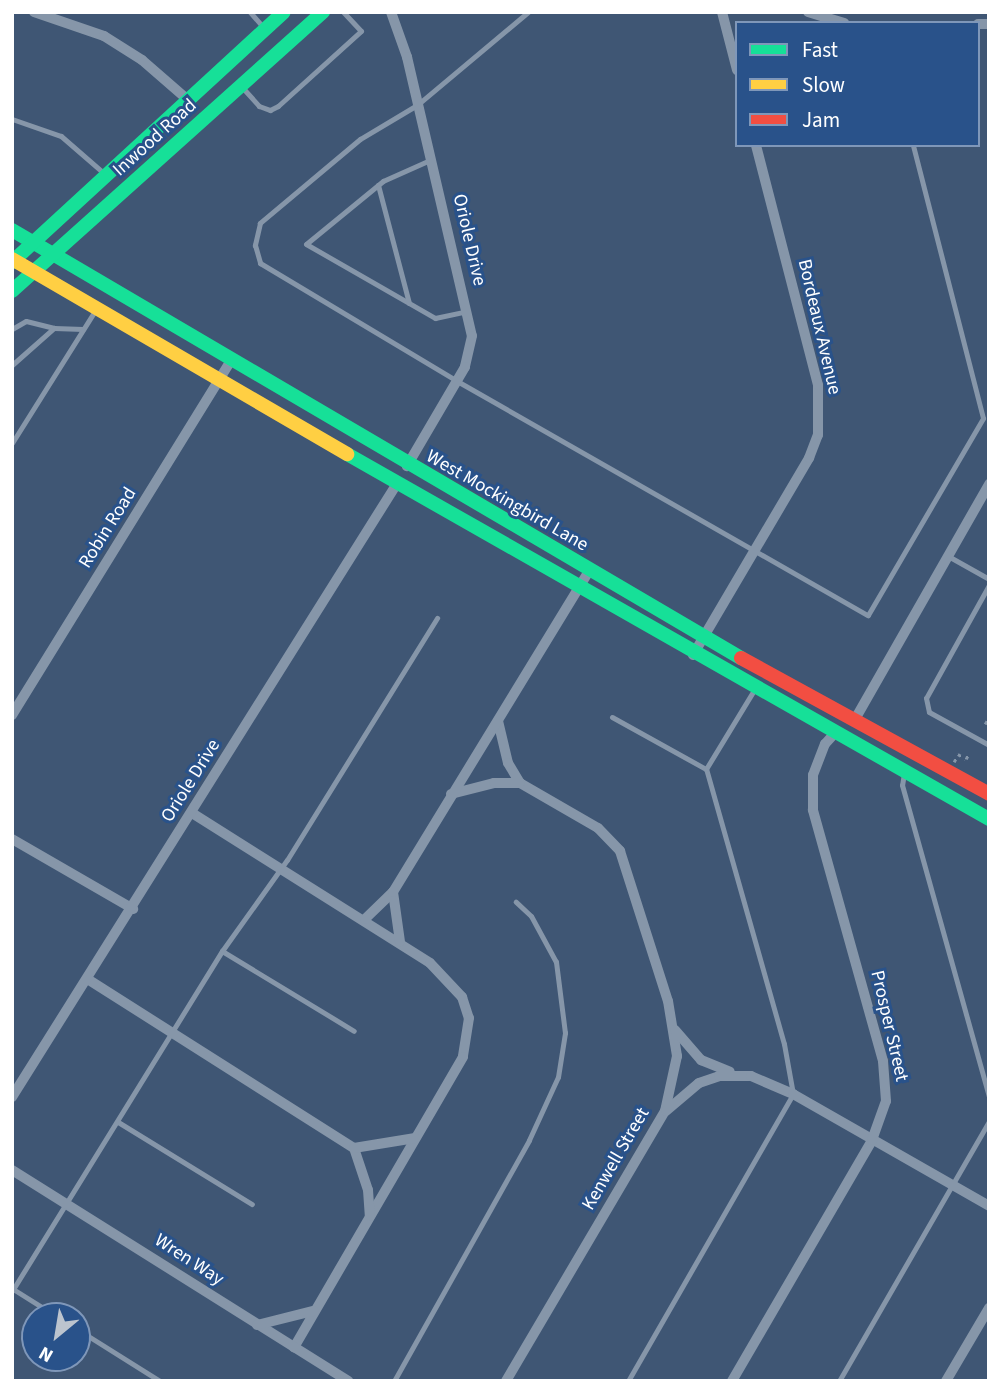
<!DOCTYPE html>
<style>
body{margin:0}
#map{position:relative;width:1001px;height:1393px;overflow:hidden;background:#3f5674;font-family:"Source Sans 3",sans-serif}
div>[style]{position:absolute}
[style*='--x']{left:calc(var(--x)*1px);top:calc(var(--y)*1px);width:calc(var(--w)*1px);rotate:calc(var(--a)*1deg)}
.path>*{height:2.5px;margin-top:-1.25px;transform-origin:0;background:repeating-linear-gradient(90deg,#8696a9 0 3.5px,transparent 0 8.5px)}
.lane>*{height:5px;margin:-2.5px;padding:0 2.5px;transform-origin:2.5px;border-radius:2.5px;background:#8696a9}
.street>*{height:10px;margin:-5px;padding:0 5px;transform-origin:5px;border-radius:5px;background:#8696a9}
.fast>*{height:14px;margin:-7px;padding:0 7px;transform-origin:7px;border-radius:7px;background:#16e098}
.slow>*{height:14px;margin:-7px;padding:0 7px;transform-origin:7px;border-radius:7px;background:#ffcf43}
.jam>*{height:14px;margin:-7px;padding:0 7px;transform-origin:7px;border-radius:7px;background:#f24e42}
span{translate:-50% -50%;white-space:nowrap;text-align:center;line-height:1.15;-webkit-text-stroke:6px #29528a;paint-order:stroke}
.street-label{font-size:19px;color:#fff}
.frame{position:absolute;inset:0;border:14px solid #fff;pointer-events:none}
.legend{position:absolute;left:735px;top:21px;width:245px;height:126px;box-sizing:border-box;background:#29528a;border:2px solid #7f97b9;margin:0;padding:9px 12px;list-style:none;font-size:21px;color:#fff}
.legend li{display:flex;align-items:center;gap:14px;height:35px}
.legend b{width:35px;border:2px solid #7f97b9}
.north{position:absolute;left:21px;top:1302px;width:70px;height:70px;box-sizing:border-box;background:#29528a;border:2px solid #7f97b9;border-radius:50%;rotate:210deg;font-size:19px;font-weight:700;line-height:28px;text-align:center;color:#fff}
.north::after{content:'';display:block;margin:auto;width:24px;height:32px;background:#bcc4ce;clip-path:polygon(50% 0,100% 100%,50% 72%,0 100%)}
</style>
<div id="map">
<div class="path">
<i style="--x:985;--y:724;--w:8;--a:-60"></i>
<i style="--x:954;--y:762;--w:9;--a:-63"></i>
<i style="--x:958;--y:754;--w:9;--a:32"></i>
<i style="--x:966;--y:759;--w:4;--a:-63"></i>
</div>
<div class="lane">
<i style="--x:250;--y:12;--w:21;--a:49"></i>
<i style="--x:528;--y:12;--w:145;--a:140"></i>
<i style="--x:417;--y:105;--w:66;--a:149.2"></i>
<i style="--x:360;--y:139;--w:131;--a:140"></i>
<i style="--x:260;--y:223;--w:23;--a:103"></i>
<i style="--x:255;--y:245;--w:19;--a:74"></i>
<i style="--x:260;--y:263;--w:230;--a:30.9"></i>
<i style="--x:457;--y:381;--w:473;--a:29.7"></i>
<i style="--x:868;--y:615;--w:228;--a:-59.7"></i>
<i style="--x:983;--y:418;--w:282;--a:-104.4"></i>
<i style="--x:241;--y:86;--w:27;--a:48"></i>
<i style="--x:259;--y:106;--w:12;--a:20"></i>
<i style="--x:270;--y:110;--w:9;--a:-27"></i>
<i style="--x:278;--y:106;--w:112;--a:-42.1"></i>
<i style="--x:361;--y:31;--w:26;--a:-133"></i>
<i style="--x:12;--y:119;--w:52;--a:19.1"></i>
<i style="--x:61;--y:136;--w:60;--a:40.9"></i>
<i style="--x:430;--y:160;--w:51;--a:155.9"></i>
<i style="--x:383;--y:181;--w:99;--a:140.7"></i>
<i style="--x:306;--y:244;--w:149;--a:29.8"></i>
<i style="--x:435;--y:318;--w:33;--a:-12"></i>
<i style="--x:378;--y:185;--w:122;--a:75.3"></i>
<i style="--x:12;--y:329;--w:16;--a:-30"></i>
<i style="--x:26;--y:321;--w:29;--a:14"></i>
<i style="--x:12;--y:365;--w:56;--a:-41.4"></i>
<i style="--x:54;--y:328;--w:29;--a:2"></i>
<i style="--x:12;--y:443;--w:158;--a:-57.9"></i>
<i style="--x:948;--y:556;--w:47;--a:29.3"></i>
<i style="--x:989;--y:585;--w:129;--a:119.1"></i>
<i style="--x:926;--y:698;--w:14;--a:78"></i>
<i style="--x:929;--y:712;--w:68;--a:28.8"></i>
<i style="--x:612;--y:717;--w:107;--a:29"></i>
<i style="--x:904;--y:773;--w:12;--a:99"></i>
<i style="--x:902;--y:785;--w:324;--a:74.4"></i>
<i style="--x:222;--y:951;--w:154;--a:31.2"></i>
<i style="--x:118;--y:1122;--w:157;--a:31.5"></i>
<i style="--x:13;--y:1289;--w:51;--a:32.1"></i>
<i style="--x:12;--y:1291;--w:400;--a:-58.3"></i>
<i style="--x:222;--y:951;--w:112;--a:-54.5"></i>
<i style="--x:287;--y:860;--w:285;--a:-58.2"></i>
<i style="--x:77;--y:1329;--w:98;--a:32.1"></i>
<i style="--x:394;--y:1381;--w:276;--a:-60.7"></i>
<i style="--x:529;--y:1140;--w:69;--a:-65.3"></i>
<i style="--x:558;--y:1077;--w:45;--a:-81"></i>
<i style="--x:565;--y:1033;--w:72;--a:-97.2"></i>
<i style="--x:556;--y:962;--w:52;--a:-118.5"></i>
<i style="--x:531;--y:916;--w:21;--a:-137"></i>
<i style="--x:628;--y:1381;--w:331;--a:-60.1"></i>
<i style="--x:793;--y:1094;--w:51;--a:-100.2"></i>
<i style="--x:784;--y:1044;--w:286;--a:-105.8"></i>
<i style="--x:706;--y:769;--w:92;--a:-58.7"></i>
<i style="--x:839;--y:1381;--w:300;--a:-60"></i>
</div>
<div class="street">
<i style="--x:34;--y:12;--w:74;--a:18.9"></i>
<i style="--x:104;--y:36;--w:45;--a:32.3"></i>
<i style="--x:142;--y:60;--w:61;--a:41"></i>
<i style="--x:391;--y:12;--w:48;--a:70.4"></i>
<i style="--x:407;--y:57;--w:286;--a:76.9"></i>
<i style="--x:472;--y:336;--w:32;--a:103"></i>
<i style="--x:465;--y:367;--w:115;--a:120.4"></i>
<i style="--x:722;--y:12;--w:60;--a:75.5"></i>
<i style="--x:808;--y:12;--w:38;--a:17"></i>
<i style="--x:978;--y:24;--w:11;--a:0"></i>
<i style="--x:693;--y:655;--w:229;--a:-59.5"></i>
<i style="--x:809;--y:458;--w:25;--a:-69"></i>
<i style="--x:818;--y:435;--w:50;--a:-90"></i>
<i style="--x:818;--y:385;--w:248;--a:-104.5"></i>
<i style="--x:12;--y:715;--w:418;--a:-58.3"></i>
<i style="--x:498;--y:721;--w:43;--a:76.6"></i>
<i style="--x:508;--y:763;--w:23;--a:59"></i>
<i style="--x:520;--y:783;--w:90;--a:30"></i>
<i style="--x:598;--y:828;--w:32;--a:46"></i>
<i style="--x:620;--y:851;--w:157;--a:72.3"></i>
<i style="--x:668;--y:1001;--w:56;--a:80.7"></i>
<i style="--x:677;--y:1056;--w:56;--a:102.3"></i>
<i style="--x:665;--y:1111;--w:313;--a:120.5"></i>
<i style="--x:854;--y:721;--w:273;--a:-60.3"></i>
<i style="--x:451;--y:794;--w:44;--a:-14.3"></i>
<i style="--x:494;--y:783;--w:26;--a:0"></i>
<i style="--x:192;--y:813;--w:281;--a:32.2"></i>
<i style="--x:430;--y:963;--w:47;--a:46.7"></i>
<i style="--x:462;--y:997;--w:22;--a:72"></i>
<i style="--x:469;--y:1018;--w:39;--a:99"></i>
<i style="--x:463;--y:1057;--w:336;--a:120.2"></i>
<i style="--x:12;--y:839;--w:140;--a:30"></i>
<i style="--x:393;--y:892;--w:50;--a:82"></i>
<i style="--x:365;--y:919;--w:39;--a:-44"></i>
<i style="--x:393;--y:892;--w:376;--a:-58.6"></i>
<i style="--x:89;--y:980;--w:314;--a:32.4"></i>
<i style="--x:354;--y:1148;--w:44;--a:71.6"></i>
<i style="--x:368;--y:1190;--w:26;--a:86"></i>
<i style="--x:675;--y:1030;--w:40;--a:49"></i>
<i style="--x:701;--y:1060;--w:31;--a:22"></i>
<i style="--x:12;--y:1097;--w:726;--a:-57.89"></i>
<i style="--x:666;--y:1111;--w:43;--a:-40.3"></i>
<i style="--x:699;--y:1083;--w:21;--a:-19"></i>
<i style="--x:719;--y:1076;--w:32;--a:0"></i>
<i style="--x:751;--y:1076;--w:46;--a:23.2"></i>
<i style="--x:793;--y:1094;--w:226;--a:29.7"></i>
<i style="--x:354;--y:1148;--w:62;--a:-9.3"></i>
<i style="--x:12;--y:1170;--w:397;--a:32.1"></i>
<i style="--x:257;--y:1325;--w:58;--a:-14"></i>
<i style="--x:732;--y:1381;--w:279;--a:-59.8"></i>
<i style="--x:872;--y:1140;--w:41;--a:-70.3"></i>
<i style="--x:886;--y:1101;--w:40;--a:-94.3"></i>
<i style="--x:883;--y:1061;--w:261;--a:-105.6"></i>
<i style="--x:813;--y:810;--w:35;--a:-90"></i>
<i style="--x:813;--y:775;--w:33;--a:-69"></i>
<i style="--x:825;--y:744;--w:13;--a:-48"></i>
<i style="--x:946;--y:1381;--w:85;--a:-59.5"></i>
</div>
<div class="fast">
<i style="--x:12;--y:230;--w:845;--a:30.42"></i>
<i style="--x:12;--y:262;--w:369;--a:-42.6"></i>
<i style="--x:12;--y:291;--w:418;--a:-41.9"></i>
<i style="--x:347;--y:454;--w:739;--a:29.62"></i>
</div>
<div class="slow">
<i style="--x:12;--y:259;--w:388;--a:30.2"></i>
</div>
<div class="jam">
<i style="--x:741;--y:658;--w:283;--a:28.7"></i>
</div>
<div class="street-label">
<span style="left:155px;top:138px;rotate:-42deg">Inwood Road</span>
<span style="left:469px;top:240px;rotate:77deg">Oriole Drive</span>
<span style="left:819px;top:327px;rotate:77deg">Bordeaux Avenue</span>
<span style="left:507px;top:501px;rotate:30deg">West Mockingbird Lane</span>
<span style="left:108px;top:528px;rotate:-58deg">Robin Road</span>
<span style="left:191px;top:781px;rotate:-58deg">Oriole Drive</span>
<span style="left:889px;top:1026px;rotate:77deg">Prosper Street</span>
<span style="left:616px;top:1159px;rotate:-60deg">Kenwell Street</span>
<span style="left:189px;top:1260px;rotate:33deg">Wren Way</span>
</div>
<div class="frame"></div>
<ul class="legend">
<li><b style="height:9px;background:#16e098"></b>Fast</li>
<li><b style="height:9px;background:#ffcf43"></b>Slow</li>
<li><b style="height:9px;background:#f24e42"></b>Jam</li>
</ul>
<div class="north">N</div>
</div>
